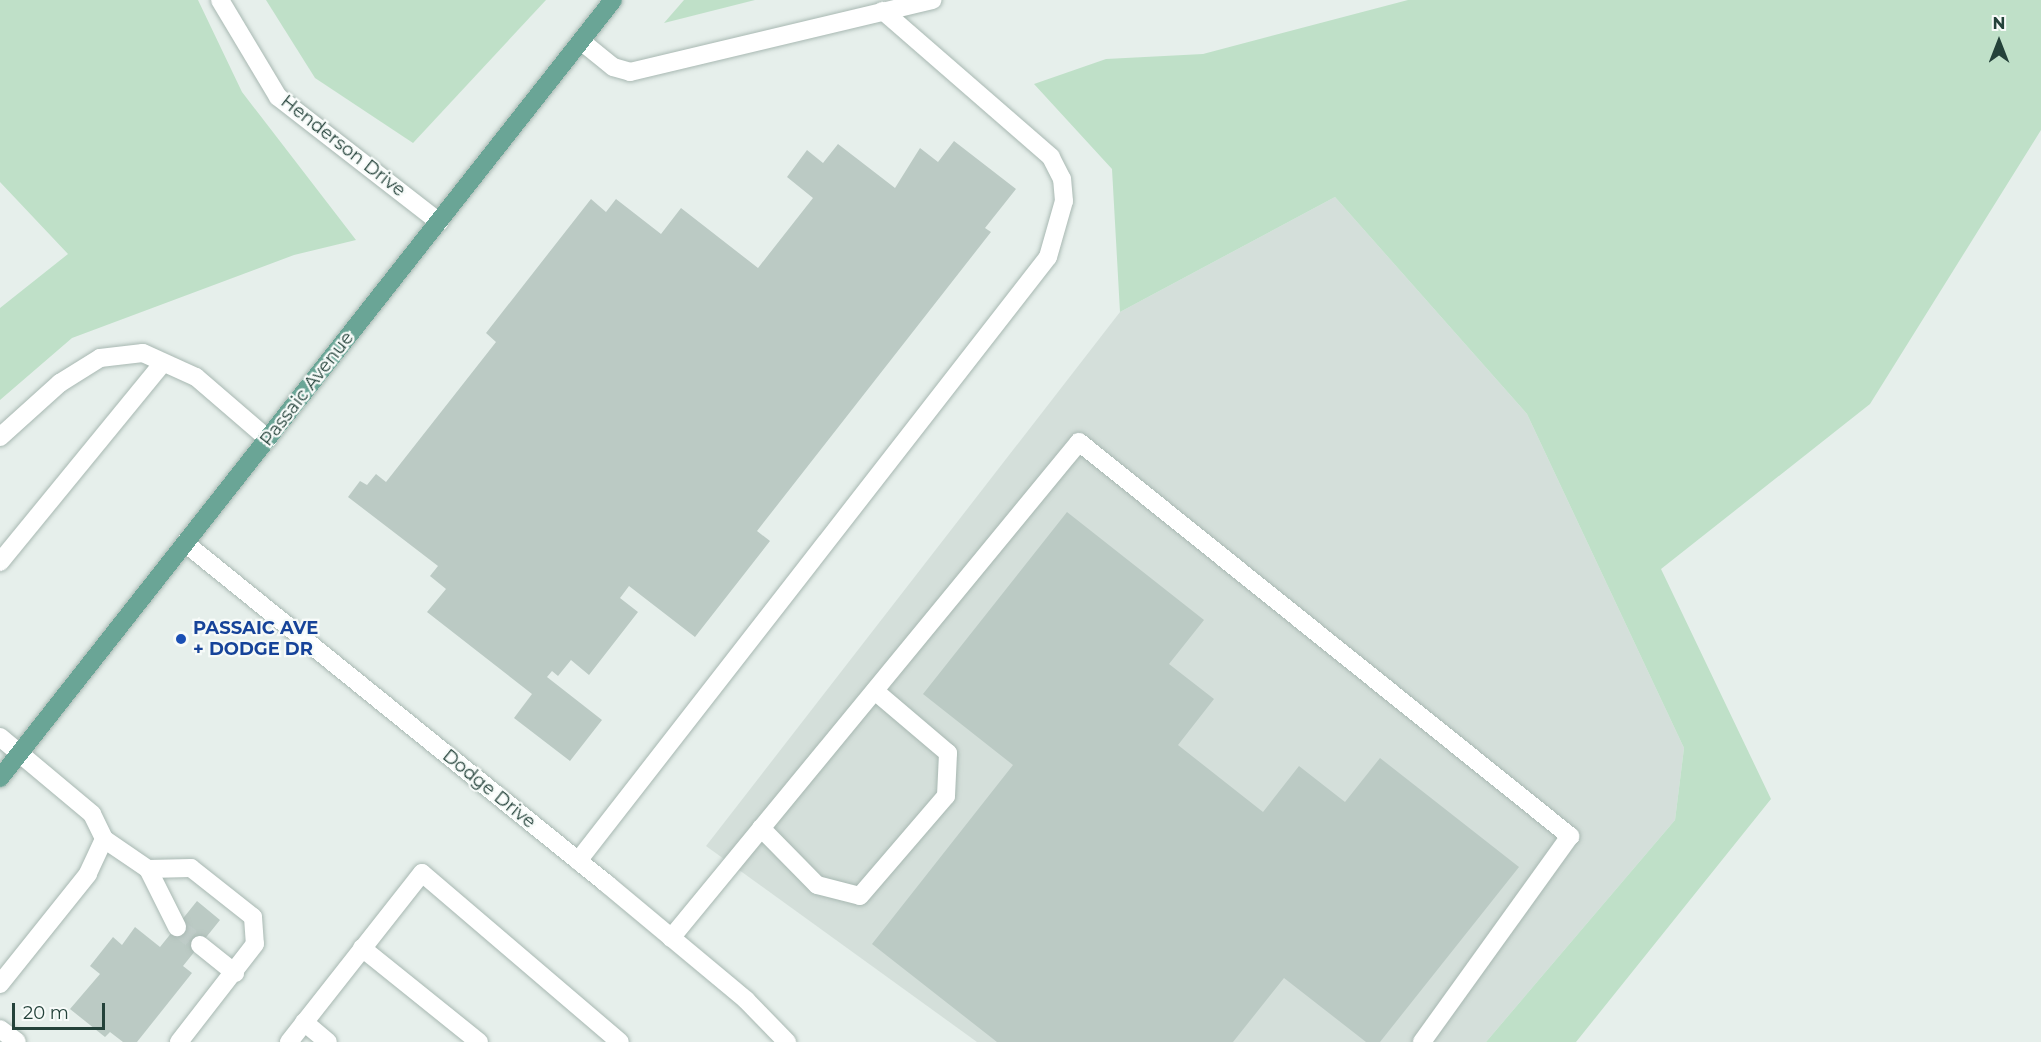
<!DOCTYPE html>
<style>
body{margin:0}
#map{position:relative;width:2041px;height:1042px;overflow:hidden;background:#e6efeb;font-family:Montserrat,sans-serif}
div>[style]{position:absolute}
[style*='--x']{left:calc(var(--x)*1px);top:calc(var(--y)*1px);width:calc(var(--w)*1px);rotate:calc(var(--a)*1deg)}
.built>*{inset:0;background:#d4dfda}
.green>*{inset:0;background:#bfe0c8}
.building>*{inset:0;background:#bbcac4}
.minor-tunnel>*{height:18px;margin-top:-9px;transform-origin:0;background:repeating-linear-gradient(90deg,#bfccc8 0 18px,transparent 0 27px)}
.roads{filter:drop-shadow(0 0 2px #a8b8b2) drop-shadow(0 0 2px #a8b8b2)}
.minor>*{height:18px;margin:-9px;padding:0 9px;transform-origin:9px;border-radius:9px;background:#fff}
.major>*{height:18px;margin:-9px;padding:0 9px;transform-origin:9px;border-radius:9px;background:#6aa596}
.dots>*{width:16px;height:16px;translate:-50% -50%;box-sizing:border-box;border:3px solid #f7fbf9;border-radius:50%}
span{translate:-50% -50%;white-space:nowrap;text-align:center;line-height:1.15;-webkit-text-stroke:4.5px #f7fbf9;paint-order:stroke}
.street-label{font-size:18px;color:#24423a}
.transit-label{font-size:18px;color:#164399;font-weight:700}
.left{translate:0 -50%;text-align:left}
.north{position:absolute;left:1969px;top:12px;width:60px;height:60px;-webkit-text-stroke:4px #f7fbf9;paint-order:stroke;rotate:0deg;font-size:16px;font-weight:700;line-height:24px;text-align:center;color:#24423a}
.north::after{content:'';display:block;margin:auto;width:21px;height:27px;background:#24423a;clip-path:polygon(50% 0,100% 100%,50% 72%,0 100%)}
.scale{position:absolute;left:12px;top:1003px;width:93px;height:27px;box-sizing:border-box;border:3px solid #24423a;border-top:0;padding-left:8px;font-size:18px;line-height:21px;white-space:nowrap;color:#24423a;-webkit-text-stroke:4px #f7fbf9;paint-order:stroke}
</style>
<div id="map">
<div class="built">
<i style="clip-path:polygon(1335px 197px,1527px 414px,1684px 748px,1675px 820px,1486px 1042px,977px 1042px,706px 846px,1120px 312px)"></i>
</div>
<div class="green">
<i style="clip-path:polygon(0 0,198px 0,242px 92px,356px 240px,294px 255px,72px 338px,0 400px,0 308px,68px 254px,0 182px)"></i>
<i style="clip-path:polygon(266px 0,546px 0,413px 143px,315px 78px)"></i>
<i style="clip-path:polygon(684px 0,755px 0,664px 23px)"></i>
<i style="clip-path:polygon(1408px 0,2041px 0,2041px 130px,1870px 404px,1661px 569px,1771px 799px,1576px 1042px,1486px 1042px,1675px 820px,1684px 748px,1527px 414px,1335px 197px,1120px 312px,1112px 169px,1034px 84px,1106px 59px,1203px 54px)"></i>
</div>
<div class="building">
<i style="clip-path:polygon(954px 141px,1016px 189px,985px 228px,991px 232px,757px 531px,770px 541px,695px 637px,629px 586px,620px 598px,638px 612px,589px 675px,571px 660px,558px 676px,552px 671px,547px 677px,602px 720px,570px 761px,514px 718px,532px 694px,427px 612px,446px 589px,430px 576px,438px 566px,348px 497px,360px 481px,367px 485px,376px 474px,386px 482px,496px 342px,486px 333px,591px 199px,606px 212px,616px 199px,661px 234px,681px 208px,758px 268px,813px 198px,787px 177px,807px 150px,823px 163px,838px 144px,895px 188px,920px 148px,938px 162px)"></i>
<i style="clip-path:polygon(1067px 512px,1204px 620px,1169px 664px,1214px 699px,1178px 745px,1263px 812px,1299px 766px,1345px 802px,1380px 758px,1519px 867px,1380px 1042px,1366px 1042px,1284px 978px,1233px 1042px,997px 1042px,872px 944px,1013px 765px,923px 694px)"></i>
<i style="clip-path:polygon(197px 901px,220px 920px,183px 966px,192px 973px,137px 1042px,123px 1042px,110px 1032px,105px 1037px,70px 1009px,100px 974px,90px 966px,113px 937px,122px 945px,135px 927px,160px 947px)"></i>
</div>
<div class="minor-tunnel">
<i style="--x:177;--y:927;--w:29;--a:38"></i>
</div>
<div class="roads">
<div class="minor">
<i style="--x:220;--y:0;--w:113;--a:59.1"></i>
<i style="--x:278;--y:97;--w:204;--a:37.8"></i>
<i style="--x:581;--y:41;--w:41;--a:39.1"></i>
<i style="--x:613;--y:67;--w:18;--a:16"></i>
<i style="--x:630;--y:72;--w:311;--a:-13.4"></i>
<i style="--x:0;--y:437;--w:81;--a:-42"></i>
<i style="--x:60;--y:383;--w:47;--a:-32"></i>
<i style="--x:100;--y:358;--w:43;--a:-6.6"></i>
<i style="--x:143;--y:353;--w:58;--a:24.4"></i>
<i style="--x:196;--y:377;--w:95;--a:40.7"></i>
<i style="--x:185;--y:543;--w:543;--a:38.94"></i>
<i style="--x:607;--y:884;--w:181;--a:39.8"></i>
<i style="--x:746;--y:1000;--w:59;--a:45.7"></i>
<i style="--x:0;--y:562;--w:257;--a:-50.7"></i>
<i style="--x:0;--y:737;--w:120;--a:39.9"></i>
<i style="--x:92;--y:814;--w:28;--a:64"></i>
<i style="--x:104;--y:839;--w:38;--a:115"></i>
<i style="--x:88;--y:874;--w:141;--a:128.7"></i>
<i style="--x:761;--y:828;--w:80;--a:45.5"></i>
<i style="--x:817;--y:885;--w:44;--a:14.3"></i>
<i style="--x:860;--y:896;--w:132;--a:-49.3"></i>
<i style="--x:946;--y:796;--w:43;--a:-87.3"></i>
<i style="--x:948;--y:753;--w:96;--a:-139.7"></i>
<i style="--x:104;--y:839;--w:53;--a:34.3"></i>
<i style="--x:148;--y:869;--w:43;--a:-1.3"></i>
<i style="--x:191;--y:868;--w:79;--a:38.3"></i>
<i style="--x:253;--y:917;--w:27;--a:86"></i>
<i style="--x:255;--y:944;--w:124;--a:127.8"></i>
<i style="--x:578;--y:861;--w:765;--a:-52.11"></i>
<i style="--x:1048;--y:257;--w:58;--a:-74.1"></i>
<i style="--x:1064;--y:201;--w:22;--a:-95"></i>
<i style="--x:1062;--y:179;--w:25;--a:-117"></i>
<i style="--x:1051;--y:157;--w:223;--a:-139"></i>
<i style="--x:148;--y:869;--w:65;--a:63.4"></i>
<i style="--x:671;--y:938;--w:642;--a:-50.56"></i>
<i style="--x:1079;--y:442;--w:630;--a:38.75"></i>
<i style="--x:1570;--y:836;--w:254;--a:125.7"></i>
<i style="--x:200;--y:945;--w:45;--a:38.7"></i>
<i style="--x:362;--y:948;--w:150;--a:38.8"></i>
<i style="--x:304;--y:1022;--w:31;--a:40"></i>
<i style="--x:0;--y:1029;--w:21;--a:37"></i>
<i style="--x:289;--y:1042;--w:215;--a:-51.8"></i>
<i style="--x:422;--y:873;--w:260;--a:40.5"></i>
</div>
<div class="major">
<i style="--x:0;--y:778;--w:990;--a:-51.76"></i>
</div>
</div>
<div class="dots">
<i style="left:181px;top:639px;background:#1a4fb4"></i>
</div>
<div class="street-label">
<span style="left:343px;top:146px;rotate:38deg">Henderson Drive</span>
<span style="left:307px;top:389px;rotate:-52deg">Passaic Avenue</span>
<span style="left:489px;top:789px;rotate:39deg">Dodge Drive</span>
</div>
<div class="transit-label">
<span class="left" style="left:193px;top:639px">PASSAIC AVE<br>+ DODGE DR</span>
</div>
<div class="north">N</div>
<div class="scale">20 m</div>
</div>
